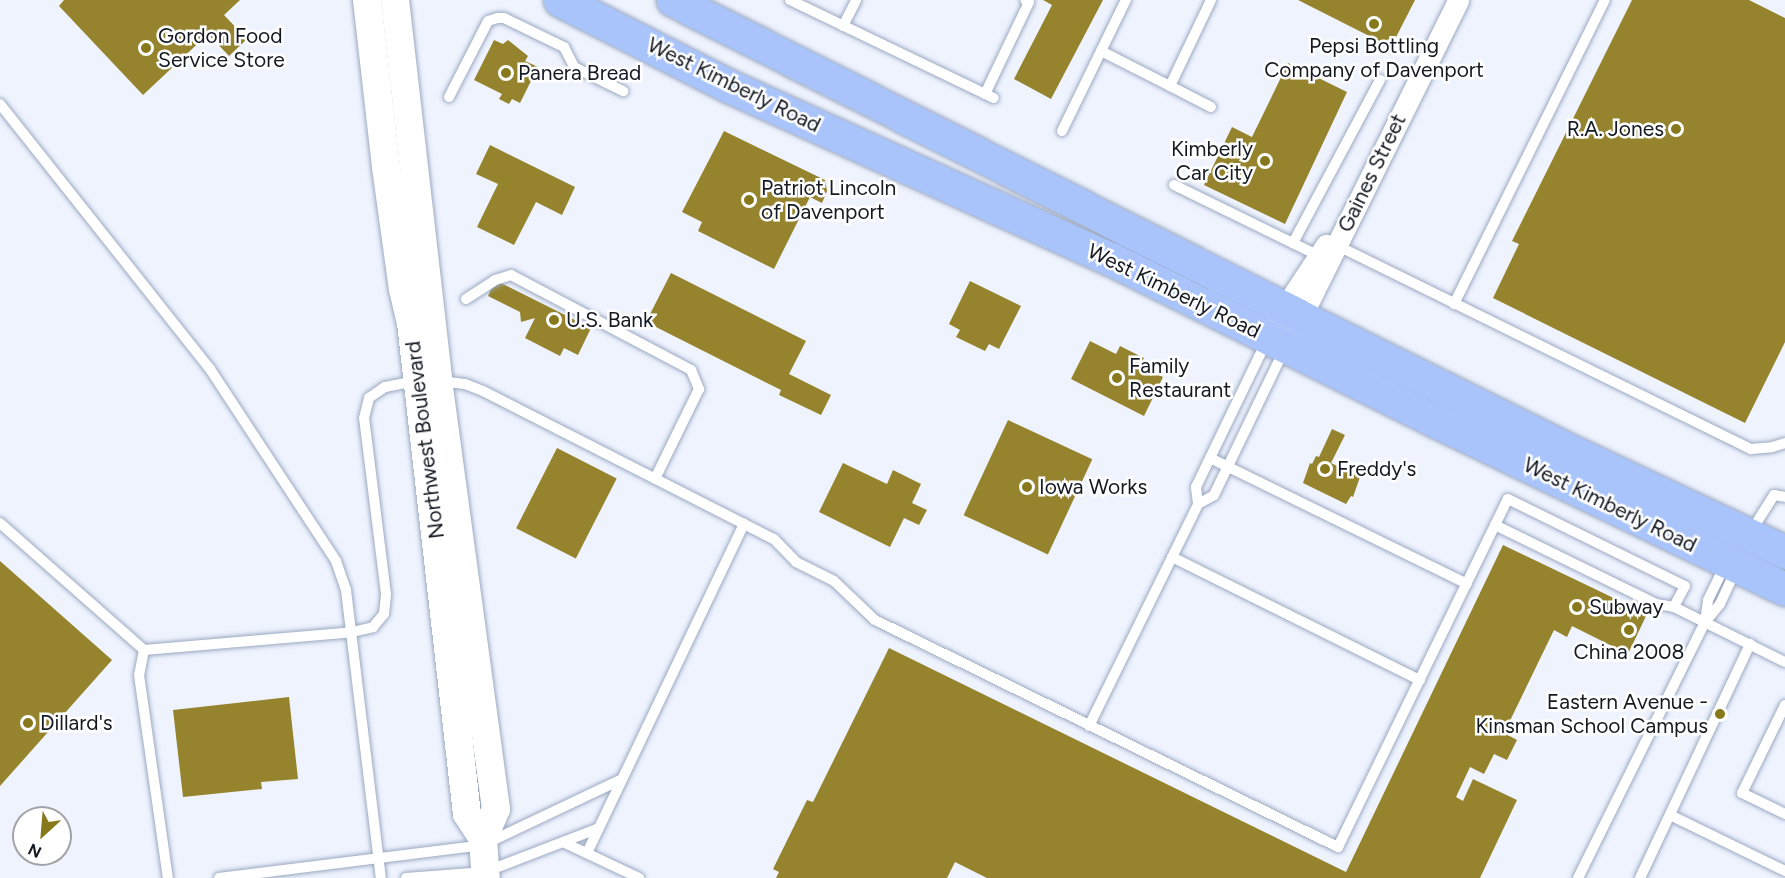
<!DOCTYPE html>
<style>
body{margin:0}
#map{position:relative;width:1785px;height:878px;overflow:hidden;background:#eef3fe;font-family:Figtree,sans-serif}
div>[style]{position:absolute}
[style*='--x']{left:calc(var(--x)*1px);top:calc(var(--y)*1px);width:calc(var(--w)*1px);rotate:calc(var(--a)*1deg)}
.building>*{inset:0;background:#95842d;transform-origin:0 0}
.roads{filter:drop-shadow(0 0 2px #9ca9c2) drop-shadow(0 0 2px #9ca9c2)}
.service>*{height:10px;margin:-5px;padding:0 5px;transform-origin:5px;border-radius:5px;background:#fff}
.minor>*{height:21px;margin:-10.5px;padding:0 10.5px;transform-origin:10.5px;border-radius:10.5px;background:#fff}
.secondary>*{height:28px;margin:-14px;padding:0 14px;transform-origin:14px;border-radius:14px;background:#fff}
.primary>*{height:33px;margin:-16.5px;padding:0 16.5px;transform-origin:16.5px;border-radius:16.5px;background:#a9c4fb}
.dots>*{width:16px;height:16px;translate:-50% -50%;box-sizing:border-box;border:3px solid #fff;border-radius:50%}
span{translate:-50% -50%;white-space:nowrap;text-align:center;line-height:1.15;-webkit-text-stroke:5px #fff;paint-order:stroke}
.poi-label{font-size:21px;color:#141922}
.left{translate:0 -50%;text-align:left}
.right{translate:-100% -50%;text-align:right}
.street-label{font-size:21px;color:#141922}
.north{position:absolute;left:12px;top:806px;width:60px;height:60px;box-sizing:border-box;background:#fff;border:2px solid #a1a3a7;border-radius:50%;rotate:206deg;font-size:16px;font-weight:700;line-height:24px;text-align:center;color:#141922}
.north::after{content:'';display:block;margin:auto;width:21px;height:27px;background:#88781c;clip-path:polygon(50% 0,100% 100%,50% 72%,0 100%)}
</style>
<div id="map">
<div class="building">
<i style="clip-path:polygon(64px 0,240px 0,224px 15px,247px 39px,229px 56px,208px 34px,143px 95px,59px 6px)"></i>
<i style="clip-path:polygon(1043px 0,1103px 0,1051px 99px,1014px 79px,1052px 5px)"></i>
<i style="clip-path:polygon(1298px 0,1415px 0,1391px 47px)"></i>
<i style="clip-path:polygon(1632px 0,1749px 0,1785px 18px,1785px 342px,1745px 423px,1493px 298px,1519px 244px,1512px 241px)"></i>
<i style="clip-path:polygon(494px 40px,503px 44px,508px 40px,528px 56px,525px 61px,538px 67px,520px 103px,512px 99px,509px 104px,499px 99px,502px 94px,474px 80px)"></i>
<i style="clip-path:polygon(1288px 63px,1347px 92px,1285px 224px,1204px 185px,1232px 127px,1252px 137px)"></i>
<i style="clip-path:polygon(724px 131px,825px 180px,827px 191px,822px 203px,810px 197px,774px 269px,698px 231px,702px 222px,682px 212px)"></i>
<i style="clip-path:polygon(490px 145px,575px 187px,562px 215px,536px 202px,514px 245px,477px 227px,498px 184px,476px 174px)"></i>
<i style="clip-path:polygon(671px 273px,806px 341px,789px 374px,831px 395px,821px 415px,779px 395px,781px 390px,646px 322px)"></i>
<i style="clip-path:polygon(495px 280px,591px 328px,578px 355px,564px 348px,560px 356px,525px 338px,535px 318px,521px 322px,520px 312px,488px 296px)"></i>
<i style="clip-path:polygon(970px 281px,1021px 306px,999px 349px,989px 344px,985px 351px,956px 337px,960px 330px,949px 324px)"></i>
<i style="clip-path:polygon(1090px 341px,1116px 354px,1120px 346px,1144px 358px,1140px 366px,1163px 377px,1144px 416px,1071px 379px)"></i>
<i style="left:1008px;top:420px;width:93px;height:105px;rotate:25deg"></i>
<i style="clip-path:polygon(1332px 429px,1345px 435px,1331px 463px,1360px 477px,1353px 497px,1351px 496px,1346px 504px,1303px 483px,1310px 463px,1312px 464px,1316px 456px,1319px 457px)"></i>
<i style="left:557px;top:448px;width:67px;height:90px;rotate:27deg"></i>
<i style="clip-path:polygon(843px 463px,887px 484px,893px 470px,921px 484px,912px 503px,927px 510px,919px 525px,904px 518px,890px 547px,819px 512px)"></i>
<i style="clip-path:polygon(1503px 545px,1647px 614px,1628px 654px,1572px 626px,1567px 637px,1554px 630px,1504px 733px,1517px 740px,1507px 760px,1494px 754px,1484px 774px,1470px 767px,1456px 797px,1463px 801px,1473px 779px,1517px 800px,1480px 878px,987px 878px,955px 862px,947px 878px,776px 878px,779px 872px,773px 869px,807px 800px,813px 802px,889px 648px,1346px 872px)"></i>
<i style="clip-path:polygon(0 561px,112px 660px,0 786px)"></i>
<i style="clip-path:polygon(289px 697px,298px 779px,261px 782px,262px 789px,183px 797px,173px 710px)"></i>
</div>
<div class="roads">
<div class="service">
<i style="--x:790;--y:0;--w:226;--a:25.7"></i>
<i style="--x:843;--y:26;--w:29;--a:-63"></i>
<i style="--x:1101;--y:51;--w:77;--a:26.9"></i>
<i style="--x:1170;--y:86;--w:95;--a:-64.5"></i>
<i style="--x:1170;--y:86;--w:46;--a:27.1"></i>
<i style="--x:985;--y:94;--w:102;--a:-64.4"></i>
<i style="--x:1029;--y:2;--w:4;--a:-153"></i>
<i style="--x:449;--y:97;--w:85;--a:-62.8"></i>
<i style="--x:488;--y:21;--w:10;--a:-17"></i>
<i style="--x:498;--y:18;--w:6;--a:0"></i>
<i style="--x:504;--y:18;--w:67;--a:25.8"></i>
<i style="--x:564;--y:47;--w:22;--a:63"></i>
<i style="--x:574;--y:67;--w:55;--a:26.1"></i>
<i style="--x:0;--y:104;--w:338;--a:51.6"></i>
<i style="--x:210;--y:369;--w:230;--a:56.7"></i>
<i style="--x:336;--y:561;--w:31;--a:71"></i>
<i style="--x:346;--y:590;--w:290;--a:83.1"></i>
<i style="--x:1062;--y:131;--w:146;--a:-64"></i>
<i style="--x:1174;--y:185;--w:164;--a:26.1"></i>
<i style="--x:1293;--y:243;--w:185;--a:-61.9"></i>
<i style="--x:1334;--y:244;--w:465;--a:26.2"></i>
<i style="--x:1751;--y:449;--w:21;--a:-5"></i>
<i style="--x:1772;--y:447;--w:14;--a:-17"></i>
<i style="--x:466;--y:299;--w:35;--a:-33"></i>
<i style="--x:495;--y:280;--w:17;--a:-17"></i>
<i style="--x:511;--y:275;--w:204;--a:27.8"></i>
<i style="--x:691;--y:370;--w:21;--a:67"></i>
<i style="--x:699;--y:389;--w:100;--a:116.1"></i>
<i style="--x:1454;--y:304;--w:339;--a:-63.6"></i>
<i style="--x:440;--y:381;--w:25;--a:7"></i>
<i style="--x:465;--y:384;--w:19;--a:21"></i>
<i style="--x:483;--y:391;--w:326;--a:27"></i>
<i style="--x:774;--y:539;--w:32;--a:46"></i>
<i style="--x:796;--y:562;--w:42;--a:26.6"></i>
<i style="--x:834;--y:581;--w:57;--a:43.6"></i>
<i style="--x:875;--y:620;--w:516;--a:26.12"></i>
<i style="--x:1338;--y:847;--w:387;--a:-64"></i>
<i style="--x:1508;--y:499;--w:197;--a:26.2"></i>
<i style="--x:1685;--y:586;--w:24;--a:118"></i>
<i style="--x:1210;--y:458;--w:286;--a:26.1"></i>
<i style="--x:1198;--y:504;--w:18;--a:-29"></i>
<i style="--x:1214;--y:495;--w:161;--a:-64.2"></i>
<i style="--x:0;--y:523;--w:192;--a:41.4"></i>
<i style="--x:144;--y:650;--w:209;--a:-4.9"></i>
<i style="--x:352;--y:632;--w:22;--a:-13"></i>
<i style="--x:373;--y:627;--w:17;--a:-50"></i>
<i style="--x:384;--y:614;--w:20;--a:-84"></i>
<i style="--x:386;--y:594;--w:177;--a:-97.1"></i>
<i style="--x:364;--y:418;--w:21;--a:-76"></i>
<i style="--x:369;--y:398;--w:19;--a:-35"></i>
<i style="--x:385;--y:387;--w:32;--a:-11"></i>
<i style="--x:1495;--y:525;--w:179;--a:26.1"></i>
<i style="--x:1656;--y:604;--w:18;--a:9"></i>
<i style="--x:1674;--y:607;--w:124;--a:26.4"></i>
<i style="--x:1750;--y:533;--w:45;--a:-57.7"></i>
<i style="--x:1774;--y:495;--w:11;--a:10"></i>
<i style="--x:1172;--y:557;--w:277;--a:26.4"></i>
<i style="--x:1705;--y:622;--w:22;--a:-82"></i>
<i style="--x:1708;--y:600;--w:28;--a:-64"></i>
<i style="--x:1720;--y:575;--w:13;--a:-39"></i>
<i style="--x:144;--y:650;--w:25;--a:101"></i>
<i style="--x:139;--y:675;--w:205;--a:81.9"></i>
<i style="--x:1785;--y:705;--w:98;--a:116"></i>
<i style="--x:1742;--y:793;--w:48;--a:26"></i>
<i style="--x:1089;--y:726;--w:247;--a:-63.8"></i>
<i style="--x:1198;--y:504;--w:17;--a:-97"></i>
<i style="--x:1196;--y:487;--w:163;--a:-64.2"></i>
<i style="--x:1670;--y:815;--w:128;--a:26"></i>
<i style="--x:565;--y:843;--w:82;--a:25.3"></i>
<i style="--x:587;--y:853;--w:365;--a:-64.5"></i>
<i style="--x:219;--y:878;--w:266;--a:-7.1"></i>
<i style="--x:483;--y:845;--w:154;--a:-25.4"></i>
<i style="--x:406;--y:878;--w:79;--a:-4.3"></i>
<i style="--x:485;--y:872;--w:122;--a:-21.1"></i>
<i style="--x:1578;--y:878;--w:286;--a:-63.6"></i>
<i style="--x:1705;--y:622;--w:23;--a:-50"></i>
<i style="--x:1720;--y:604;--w:29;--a:-65"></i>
<i style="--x:1732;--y:578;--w:9;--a:-77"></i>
<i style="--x:1640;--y:878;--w:259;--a:-64.8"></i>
</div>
<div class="minor">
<i style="--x:1277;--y:319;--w:89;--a:-56.5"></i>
<i style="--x:1296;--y:327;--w:365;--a:-63.6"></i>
</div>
<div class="secondary">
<i style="--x:367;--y:0;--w:168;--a:83.5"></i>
<i style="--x:386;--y:167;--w:123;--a:82.1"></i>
<i style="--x:403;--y:289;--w:35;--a:77"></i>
<i style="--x:411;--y:323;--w:494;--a:83.5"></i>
<i style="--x:467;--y:814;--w:30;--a:57"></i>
<i style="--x:483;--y:839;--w:39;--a:86"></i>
<i style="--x:395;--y:0;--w:382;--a:83.5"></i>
<i style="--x:438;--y:380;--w:433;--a:82.3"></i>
<i style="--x:496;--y:809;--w:33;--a:113"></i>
</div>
<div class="primary">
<i style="--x:560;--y:0;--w:190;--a:27"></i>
<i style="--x:729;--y:86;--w:419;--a:24.4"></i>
<i style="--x:1111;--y:259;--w:365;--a:26.5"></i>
<i style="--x:1438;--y:422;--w:385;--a:25.7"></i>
<i style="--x:673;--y:0;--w:703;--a:26.78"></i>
<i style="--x:1301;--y:317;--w:310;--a:26.4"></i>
<i style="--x:1579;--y:455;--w:228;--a:25.2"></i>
</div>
</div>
<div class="dots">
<i style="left:1374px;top:24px;background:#88781c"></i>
<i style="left:146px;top:48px;background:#88781c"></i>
<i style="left:506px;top:73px;background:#88781c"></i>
<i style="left:1676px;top:129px;background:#88781c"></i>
<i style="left:1265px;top:161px;background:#88781c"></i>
<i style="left:749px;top:200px;background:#88781c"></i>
<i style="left:554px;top:320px;background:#88781c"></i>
<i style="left:1117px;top:378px;background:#88781c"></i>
<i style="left:1325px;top:469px;background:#88781c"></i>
<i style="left:1027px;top:487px;background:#88781c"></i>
<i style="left:1577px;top:607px;background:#88781c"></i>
<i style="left:1629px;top:630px;background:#88781c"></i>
<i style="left:1720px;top:714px;background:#88781c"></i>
<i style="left:28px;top:723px;background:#88781c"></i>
</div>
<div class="poi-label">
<span class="left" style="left:158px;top:48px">Gordon Food<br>Service Store</span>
<span style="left:1374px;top:58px">Pepsi Bottling<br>Company of Davenport</span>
<span class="left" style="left:518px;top:73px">Panera Bread</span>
<span class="right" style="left:1664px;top:129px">R.A. Jones</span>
<span class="right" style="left:1253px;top:161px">Kimberly<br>Car City</span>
<span class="left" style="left:761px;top:200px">Patriot Lincoln<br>of Davenport</span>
<span class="left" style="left:566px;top:320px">U.S. Bank</span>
<span class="left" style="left:1129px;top:378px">Family<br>Restaurant</span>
<span class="left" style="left:1337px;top:469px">Freddy's</span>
<span class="left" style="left:1039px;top:487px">Iowa Works</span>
<span class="left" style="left:1589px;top:607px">Subway</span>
<span style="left:1629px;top:652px">China 2008</span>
<span class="right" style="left:1708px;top:714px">Eastern Avenue -<br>Kinsman School Campus</span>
<span class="left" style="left:40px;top:723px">Dillard's</span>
</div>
<div class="street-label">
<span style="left:734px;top:85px;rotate:26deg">West Kimberly Road</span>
<span style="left:1372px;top:173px;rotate:-64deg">Gaines Street</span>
<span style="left:1174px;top:291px;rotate:26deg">West Kimberly Road</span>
<span style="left:425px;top:440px;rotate:-97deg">Northwest Boulevard</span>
<span style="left:1610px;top:505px;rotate:26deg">West Kimberly Road</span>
</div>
<div class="north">N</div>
</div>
